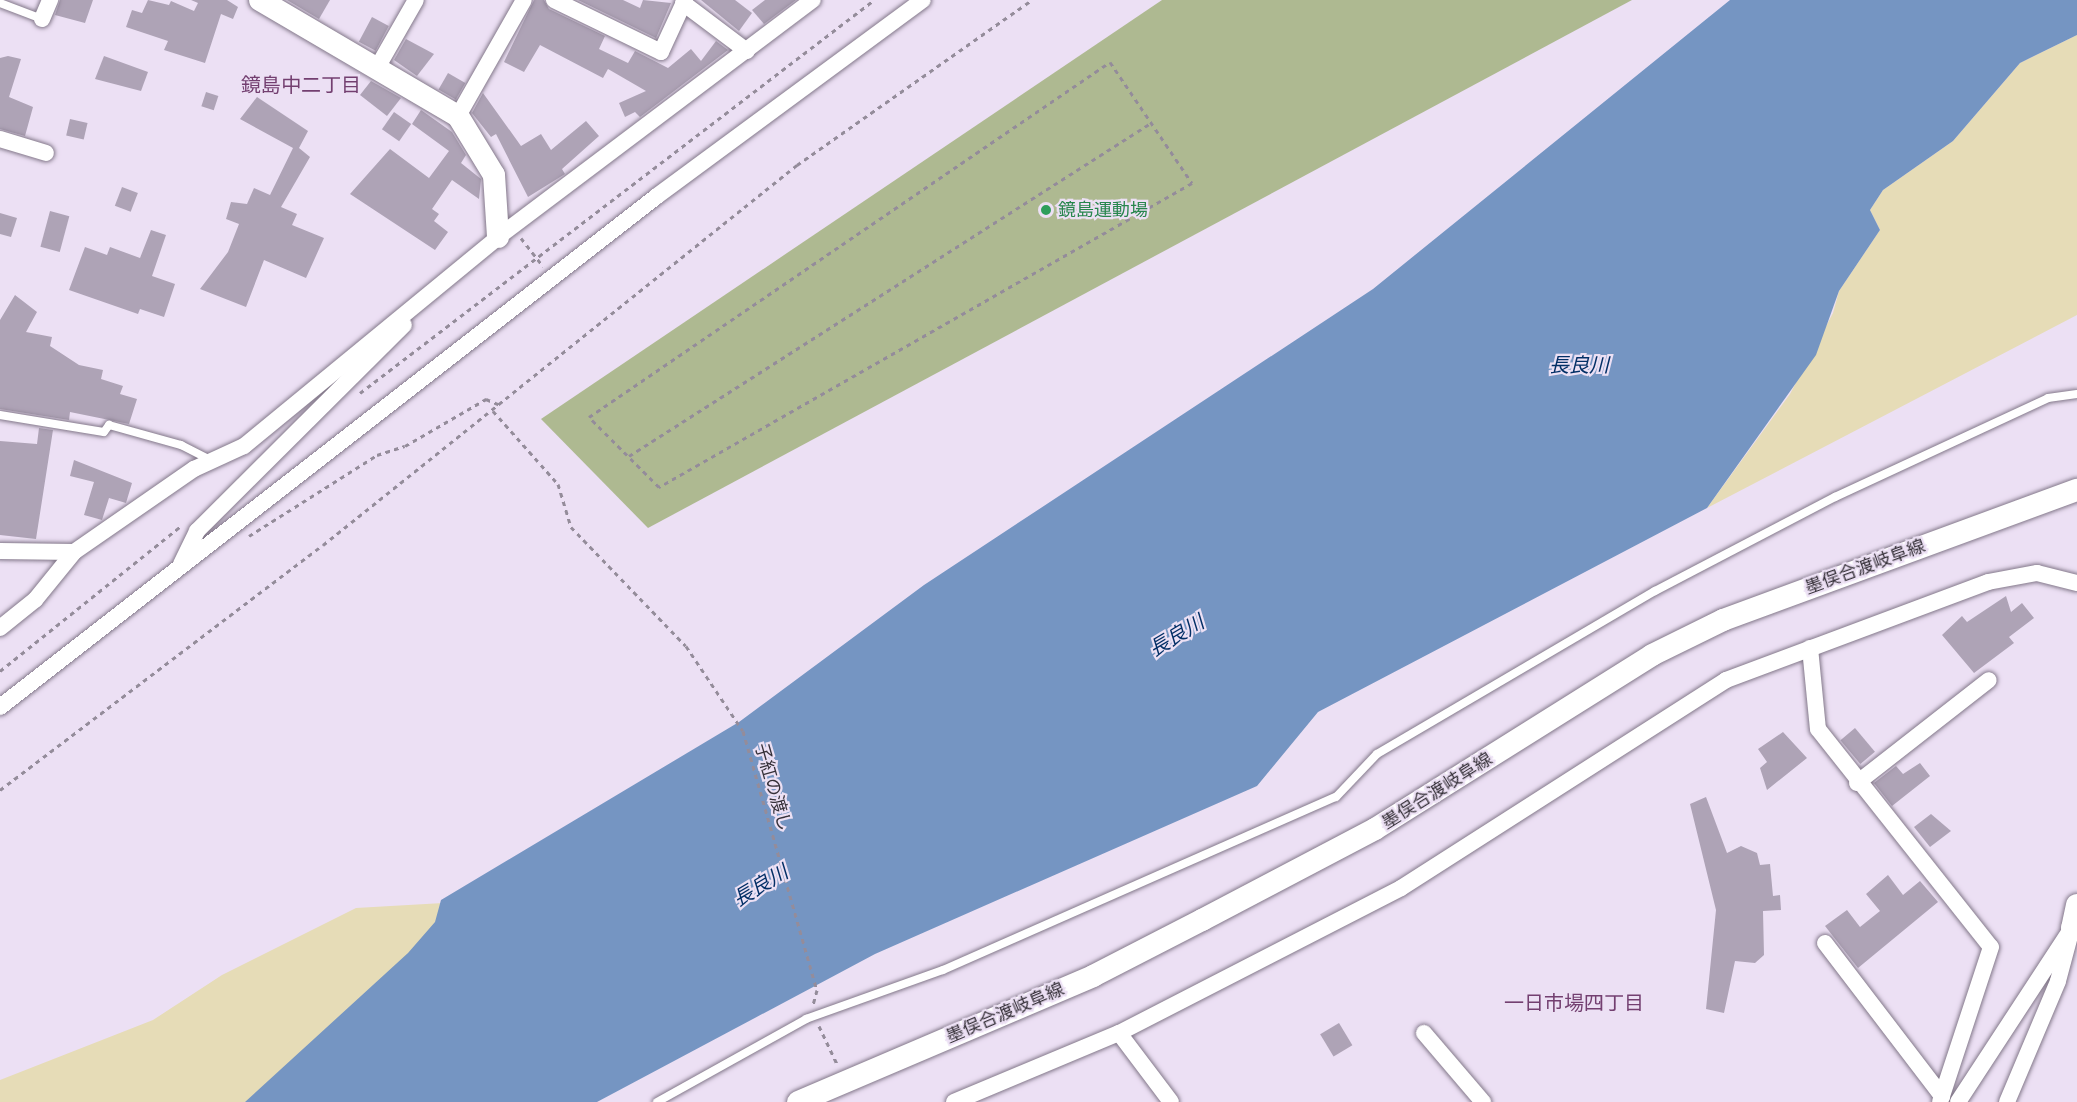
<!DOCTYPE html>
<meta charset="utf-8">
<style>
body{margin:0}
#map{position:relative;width:2077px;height:1102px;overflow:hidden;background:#ece0f4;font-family:"Asap Condensed","Noto Sans JP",sans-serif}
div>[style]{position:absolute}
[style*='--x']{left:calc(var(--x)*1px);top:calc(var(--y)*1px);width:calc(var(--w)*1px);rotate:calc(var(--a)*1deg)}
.green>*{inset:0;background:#aeb991}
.sand>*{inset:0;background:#e6dcb7}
.water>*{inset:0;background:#7595c2}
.building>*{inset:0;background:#aea3b6;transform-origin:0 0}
.path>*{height:3px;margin-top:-1.5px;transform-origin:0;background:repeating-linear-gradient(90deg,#948c9a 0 4.5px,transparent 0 9px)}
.roads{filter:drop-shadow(0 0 2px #83788a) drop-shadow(0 0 2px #83788a)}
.service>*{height:8px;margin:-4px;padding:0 4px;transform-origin:4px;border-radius:4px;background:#fff}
.minor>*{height:16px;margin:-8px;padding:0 8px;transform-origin:8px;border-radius:8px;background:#fff}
.secondary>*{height:22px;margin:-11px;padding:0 11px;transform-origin:11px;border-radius:11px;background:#fff}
.dots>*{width:16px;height:16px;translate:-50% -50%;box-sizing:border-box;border:3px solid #ece0f4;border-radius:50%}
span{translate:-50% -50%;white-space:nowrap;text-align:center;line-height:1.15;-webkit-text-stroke:4.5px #ece0f4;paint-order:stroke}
.leisure-label{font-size:18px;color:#27864d}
.left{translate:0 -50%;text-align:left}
.street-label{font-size:18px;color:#363139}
.neighbourhood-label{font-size:20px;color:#733f70}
.water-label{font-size:20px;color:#032f66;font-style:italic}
</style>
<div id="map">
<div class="green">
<i style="clip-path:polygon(1162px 0,1632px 0,648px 528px,541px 419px)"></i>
</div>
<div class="sand">
<i style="clip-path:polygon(2077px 35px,2077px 315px,1707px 508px,1790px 394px,1833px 313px,1839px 291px,1880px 230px,1870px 210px,1883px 190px,1953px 141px,2020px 63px)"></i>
<i style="clip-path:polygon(443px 903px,445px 915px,267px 1102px,0 1102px,0 1080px,153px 1020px,222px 975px,356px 908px)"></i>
</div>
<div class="water">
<i style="clip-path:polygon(1730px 0,2077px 0,2077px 35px,2020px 63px,1953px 141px,1883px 190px,1870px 210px,1880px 230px,1839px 291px,1816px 355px,1707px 508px,1318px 712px,1257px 786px,875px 954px,597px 1102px,245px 1102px,408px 953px,435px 922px,441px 900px,739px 722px,924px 585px,1373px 289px)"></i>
</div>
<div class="building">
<i style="clip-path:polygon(60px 0,93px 0,85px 23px,55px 15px)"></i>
<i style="clip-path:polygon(148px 0,169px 5px,171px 1px,194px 11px,198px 3px,191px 0,227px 0,238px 7px,233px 19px,221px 14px,205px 63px,164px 50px,168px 41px,126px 27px,132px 10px,142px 13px)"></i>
<i style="clip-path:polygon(287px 0,330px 0,319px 19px)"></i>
<i style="clip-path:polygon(534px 0,544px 0,549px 9px,605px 36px,599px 49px,628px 63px,635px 51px,668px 68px,691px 49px,701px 61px,716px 41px,728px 50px,640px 117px,635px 112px,625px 117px,619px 103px,646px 91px,608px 69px,603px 78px,540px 45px,524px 72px,504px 62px)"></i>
<i style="clip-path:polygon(578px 0,623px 0,640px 8px,643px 0,671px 3px,656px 38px)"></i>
<i style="clip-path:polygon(701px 0,735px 0,752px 13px,739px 31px)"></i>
<i style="clip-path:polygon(765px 0,796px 0,764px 24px,752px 10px)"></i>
<i style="left:372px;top:17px;width:19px;height:28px;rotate:28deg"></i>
<i style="clip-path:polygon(406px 39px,434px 54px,417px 76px,394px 60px)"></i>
<i style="clip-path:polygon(8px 56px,21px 59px,9px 97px,33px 107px,25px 136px,0 129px,0 58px)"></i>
<i style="clip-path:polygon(104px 56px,148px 72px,141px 91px,95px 79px)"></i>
<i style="left:448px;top:73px;width:20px;height:19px;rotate:30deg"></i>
<i style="clip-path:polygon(371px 81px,401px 98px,387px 116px,360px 95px)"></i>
<i style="left:206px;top:92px;width:13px;height:15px;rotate:18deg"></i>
<i style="clip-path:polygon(483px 93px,521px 146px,541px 134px,551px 150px,586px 121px,599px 136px,562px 169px,565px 174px,528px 197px,496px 134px,491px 137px,472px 113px)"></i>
<i style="clip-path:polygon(257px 97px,308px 131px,299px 148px,310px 157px,281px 207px,297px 214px,292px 225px,324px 238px,306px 278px,264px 260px,246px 307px,200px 289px,228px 252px,239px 224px,226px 219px,231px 202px,247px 204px,254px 188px,270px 195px,293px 148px,240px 119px)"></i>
<i style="clip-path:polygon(421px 110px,452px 132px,466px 155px,461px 163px,481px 179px,479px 199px,452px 180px,432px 209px,439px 214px,434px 221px,448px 232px,435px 250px,350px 194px,390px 149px,429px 178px,449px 151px,412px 124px)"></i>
<i style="left:394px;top:112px;width:21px;height:21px;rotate:35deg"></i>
<i style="left:70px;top:119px;width:18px;height:17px;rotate:13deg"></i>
<i style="left:122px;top:187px;width:17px;height:20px;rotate:21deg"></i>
<i style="left:50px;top:211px;width:20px;height:37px;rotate:15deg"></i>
<i style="clip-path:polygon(0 213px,17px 218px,11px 237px,0 234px)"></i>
<i style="clip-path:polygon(151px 230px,166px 235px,152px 276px,175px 284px,164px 317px,140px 309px,138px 314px,69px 290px,85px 247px,107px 255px,110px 247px,140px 258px)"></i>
<i style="clip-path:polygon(15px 295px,37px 312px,26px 332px,52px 337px,50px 346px,79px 365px,103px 370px,101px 379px,123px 386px,120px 394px,137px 399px,129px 424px,70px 412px,69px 420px,0 409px,0 320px)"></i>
<i style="clip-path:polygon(39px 428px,53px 430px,36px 539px,0 535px,0 441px,37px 444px)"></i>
<i style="clip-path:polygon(74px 460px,132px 483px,126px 503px,109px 498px,102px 520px,84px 515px,94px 482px,70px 476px)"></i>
<i style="clip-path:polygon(2006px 596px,2011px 612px,2022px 603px,2034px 618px,2009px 637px,2014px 643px,1974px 673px,1942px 635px,1962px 616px,1967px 622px)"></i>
<i style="left:1855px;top:728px;width:31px;height:19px;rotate:50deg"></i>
<i style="clip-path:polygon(1783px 732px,1807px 758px,1767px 790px,1760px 768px,1767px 762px,1758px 749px)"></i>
<i style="clip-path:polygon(1920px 763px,1930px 776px,1892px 806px,1874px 783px,1896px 766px,1903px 774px)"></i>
<i style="clip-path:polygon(1706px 797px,1727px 853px,1741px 846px,1757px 853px,1760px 865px,1770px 864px,1773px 896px,1780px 895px,1781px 910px,1763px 911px,1764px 955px,1755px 963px,1735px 961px,1724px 1013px,1706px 1009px,1716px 910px,1690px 804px)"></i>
<i style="clip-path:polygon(1931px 814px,1951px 831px,1930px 847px,1914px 827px)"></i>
<i style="clip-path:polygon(1888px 875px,1903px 895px,1920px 881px,1938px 902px,1858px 968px,1825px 926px,1847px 910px,1860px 927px,1880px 911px,1866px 894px)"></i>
<i style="left:1339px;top:1023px;width:26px;height:22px;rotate:59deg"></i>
</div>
<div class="path">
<i style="--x:1110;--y:62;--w:146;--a:55.9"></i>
<i style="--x:1192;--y:183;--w:614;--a:150.3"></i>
<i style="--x:659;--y:487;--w:99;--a:-135"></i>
<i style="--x:589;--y:417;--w:630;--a:-34.27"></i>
<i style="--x:521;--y:238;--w:36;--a:52"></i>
<i style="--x:360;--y:393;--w:647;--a:-37.4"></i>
<i style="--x:493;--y:411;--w:98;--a:48.3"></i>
<i style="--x:558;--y:484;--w:45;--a:73.2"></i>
<i style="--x:571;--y:527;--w:165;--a:46"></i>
<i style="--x:686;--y:646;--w:102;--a:56.2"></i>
<i style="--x:743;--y:731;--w:269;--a:74.1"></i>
<i style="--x:817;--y:990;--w:16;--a:105"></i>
<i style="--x:629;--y:456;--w:619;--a:-32.54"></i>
<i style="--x:249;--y:536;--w:151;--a:-32.3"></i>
<i style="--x:377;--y:455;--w:29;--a:-18"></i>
<i style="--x:405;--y:446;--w:94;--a:-30.1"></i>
<i style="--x:486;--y:399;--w:15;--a:23"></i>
<i style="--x:0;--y:671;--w:232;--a:-38.7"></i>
<i style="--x:0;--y:790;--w:405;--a:-37.2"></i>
<i style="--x:323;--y:545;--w:608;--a:-38.72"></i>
<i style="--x:797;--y:165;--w:287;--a:-35.1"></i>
<i style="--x:819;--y:1026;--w:44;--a:64.6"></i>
</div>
<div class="roads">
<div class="service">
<i style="--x:0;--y:3;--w:45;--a:20.9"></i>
<i style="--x:0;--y:415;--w:105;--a:9.3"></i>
<i style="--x:104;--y:432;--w:9;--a:-54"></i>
<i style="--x:109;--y:425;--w:75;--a:15.5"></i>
<i style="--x:181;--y:445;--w:33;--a:27"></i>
<i style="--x:657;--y:1102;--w:171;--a:-29.1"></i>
<i style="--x:806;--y:1019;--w:145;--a:-19.7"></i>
<i style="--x:943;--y:970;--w:429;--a:-23.8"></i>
<i style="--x:1336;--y:797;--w:59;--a:-46.4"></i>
<i style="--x:1377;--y:754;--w:322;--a:-30.4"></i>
<i style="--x:1655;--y:591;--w:203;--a:-27.6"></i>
<i style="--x:1835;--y:497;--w:235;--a:-24.9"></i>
<i style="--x:2048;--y:398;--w:29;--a:-8"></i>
</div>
<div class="minor">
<i style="--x:554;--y:0;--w:119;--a:25.9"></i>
<i style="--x:661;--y:52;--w:57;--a:-65.2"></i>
<i style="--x:683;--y:3;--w:80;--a:36.9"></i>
<i style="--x:42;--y:19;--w:21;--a:-67"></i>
<i style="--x:377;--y:68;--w:78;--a:-60.2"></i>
<i style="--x:458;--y:116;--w:133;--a:-60.4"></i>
<i style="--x:0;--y:139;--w:48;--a:16.9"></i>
<i style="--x:0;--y:551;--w:74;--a:0.8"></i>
<i style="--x:181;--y:564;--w:37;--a:-64"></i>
<i style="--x:197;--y:531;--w:292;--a:-44.9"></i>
<i style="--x:0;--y:628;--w:45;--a:-38.7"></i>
<i style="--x:35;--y:600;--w:62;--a:-50.9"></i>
<i style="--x:74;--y:552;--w:146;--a:-34.7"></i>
<i style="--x:194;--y:469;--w:55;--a:-24.7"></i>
<i style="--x:244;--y:446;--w:329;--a:-39.4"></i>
<i style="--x:498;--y:237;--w:394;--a:-37"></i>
<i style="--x:1810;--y:648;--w:81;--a:84.4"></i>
<i style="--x:1818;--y:729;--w:278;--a:51.6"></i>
<i style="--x:1991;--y:947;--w:163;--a:108.2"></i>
<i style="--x:0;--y:707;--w:832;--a:-37.87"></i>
<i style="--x:657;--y:196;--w:330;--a:-36.4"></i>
<i style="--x:1857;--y:783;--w:167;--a:-38"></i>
<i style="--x:1825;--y:943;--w:193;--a:52.6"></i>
<i style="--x:1119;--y:1033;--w:86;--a:53"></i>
<i style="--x:1424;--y:1033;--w:91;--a:49.5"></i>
<i style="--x:954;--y:1102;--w:179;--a:-22.7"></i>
<i style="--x:1119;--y:1033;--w:317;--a:-27.2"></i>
<i style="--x:1401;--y:888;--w:386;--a:-32.6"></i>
<i style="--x:1726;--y:680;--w:280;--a:-20.5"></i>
<i style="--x:1988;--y:582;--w:50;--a:-10.4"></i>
<i style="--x:2037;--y:573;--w:41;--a:14"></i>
<i style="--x:1958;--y:1102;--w:208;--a:-56.8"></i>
<i style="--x:2007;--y:1102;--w:131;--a:-67.1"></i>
<i style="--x:2058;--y:981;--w:51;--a:-75.1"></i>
</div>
<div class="secondary">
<i style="--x:260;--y:0;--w:229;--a:30.4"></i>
<i style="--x:458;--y:116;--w:69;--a:58.6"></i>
<i style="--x:494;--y:175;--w:62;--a:86.3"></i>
<i style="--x:2077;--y:905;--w:24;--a:102"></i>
<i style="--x:2072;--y:928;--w:5;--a:22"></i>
<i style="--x:798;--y:1102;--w:321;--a:-23.1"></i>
<i style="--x:1093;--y:976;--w:123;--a:-27.2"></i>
<i style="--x:1202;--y:920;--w:195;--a:-27.7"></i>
<i style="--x:1375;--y:829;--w:327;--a:-32.1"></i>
<i style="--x:1652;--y:655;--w:79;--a:-26.2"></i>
<i style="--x:1723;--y:620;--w:377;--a:-20.2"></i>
</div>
</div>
<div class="dots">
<i style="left:1046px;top:210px;background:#2e9e5b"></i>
</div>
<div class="leisure-label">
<span class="left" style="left:1058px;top:210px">鏡島運動場</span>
</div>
<div class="street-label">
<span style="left:1865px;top:567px;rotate:-20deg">墨俣合渡岐阜線</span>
<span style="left:773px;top:787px;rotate:74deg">子紅の渡し</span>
<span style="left:1437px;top:791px;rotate:-32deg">墨俣合渡岐阜線</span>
<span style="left:1005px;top:1013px;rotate:-23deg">墨俣合渡岐阜線</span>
</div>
<div class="neighbourhood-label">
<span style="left:301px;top:84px">鏡島中二丁目</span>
<span style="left:1574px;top:1002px">一日市場四丁目</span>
</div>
<div class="water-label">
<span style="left:1579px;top:364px">長良川</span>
<span style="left:1176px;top:635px;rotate:-31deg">長良川</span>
<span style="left:760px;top:885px;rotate:-31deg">長良川</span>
</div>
</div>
